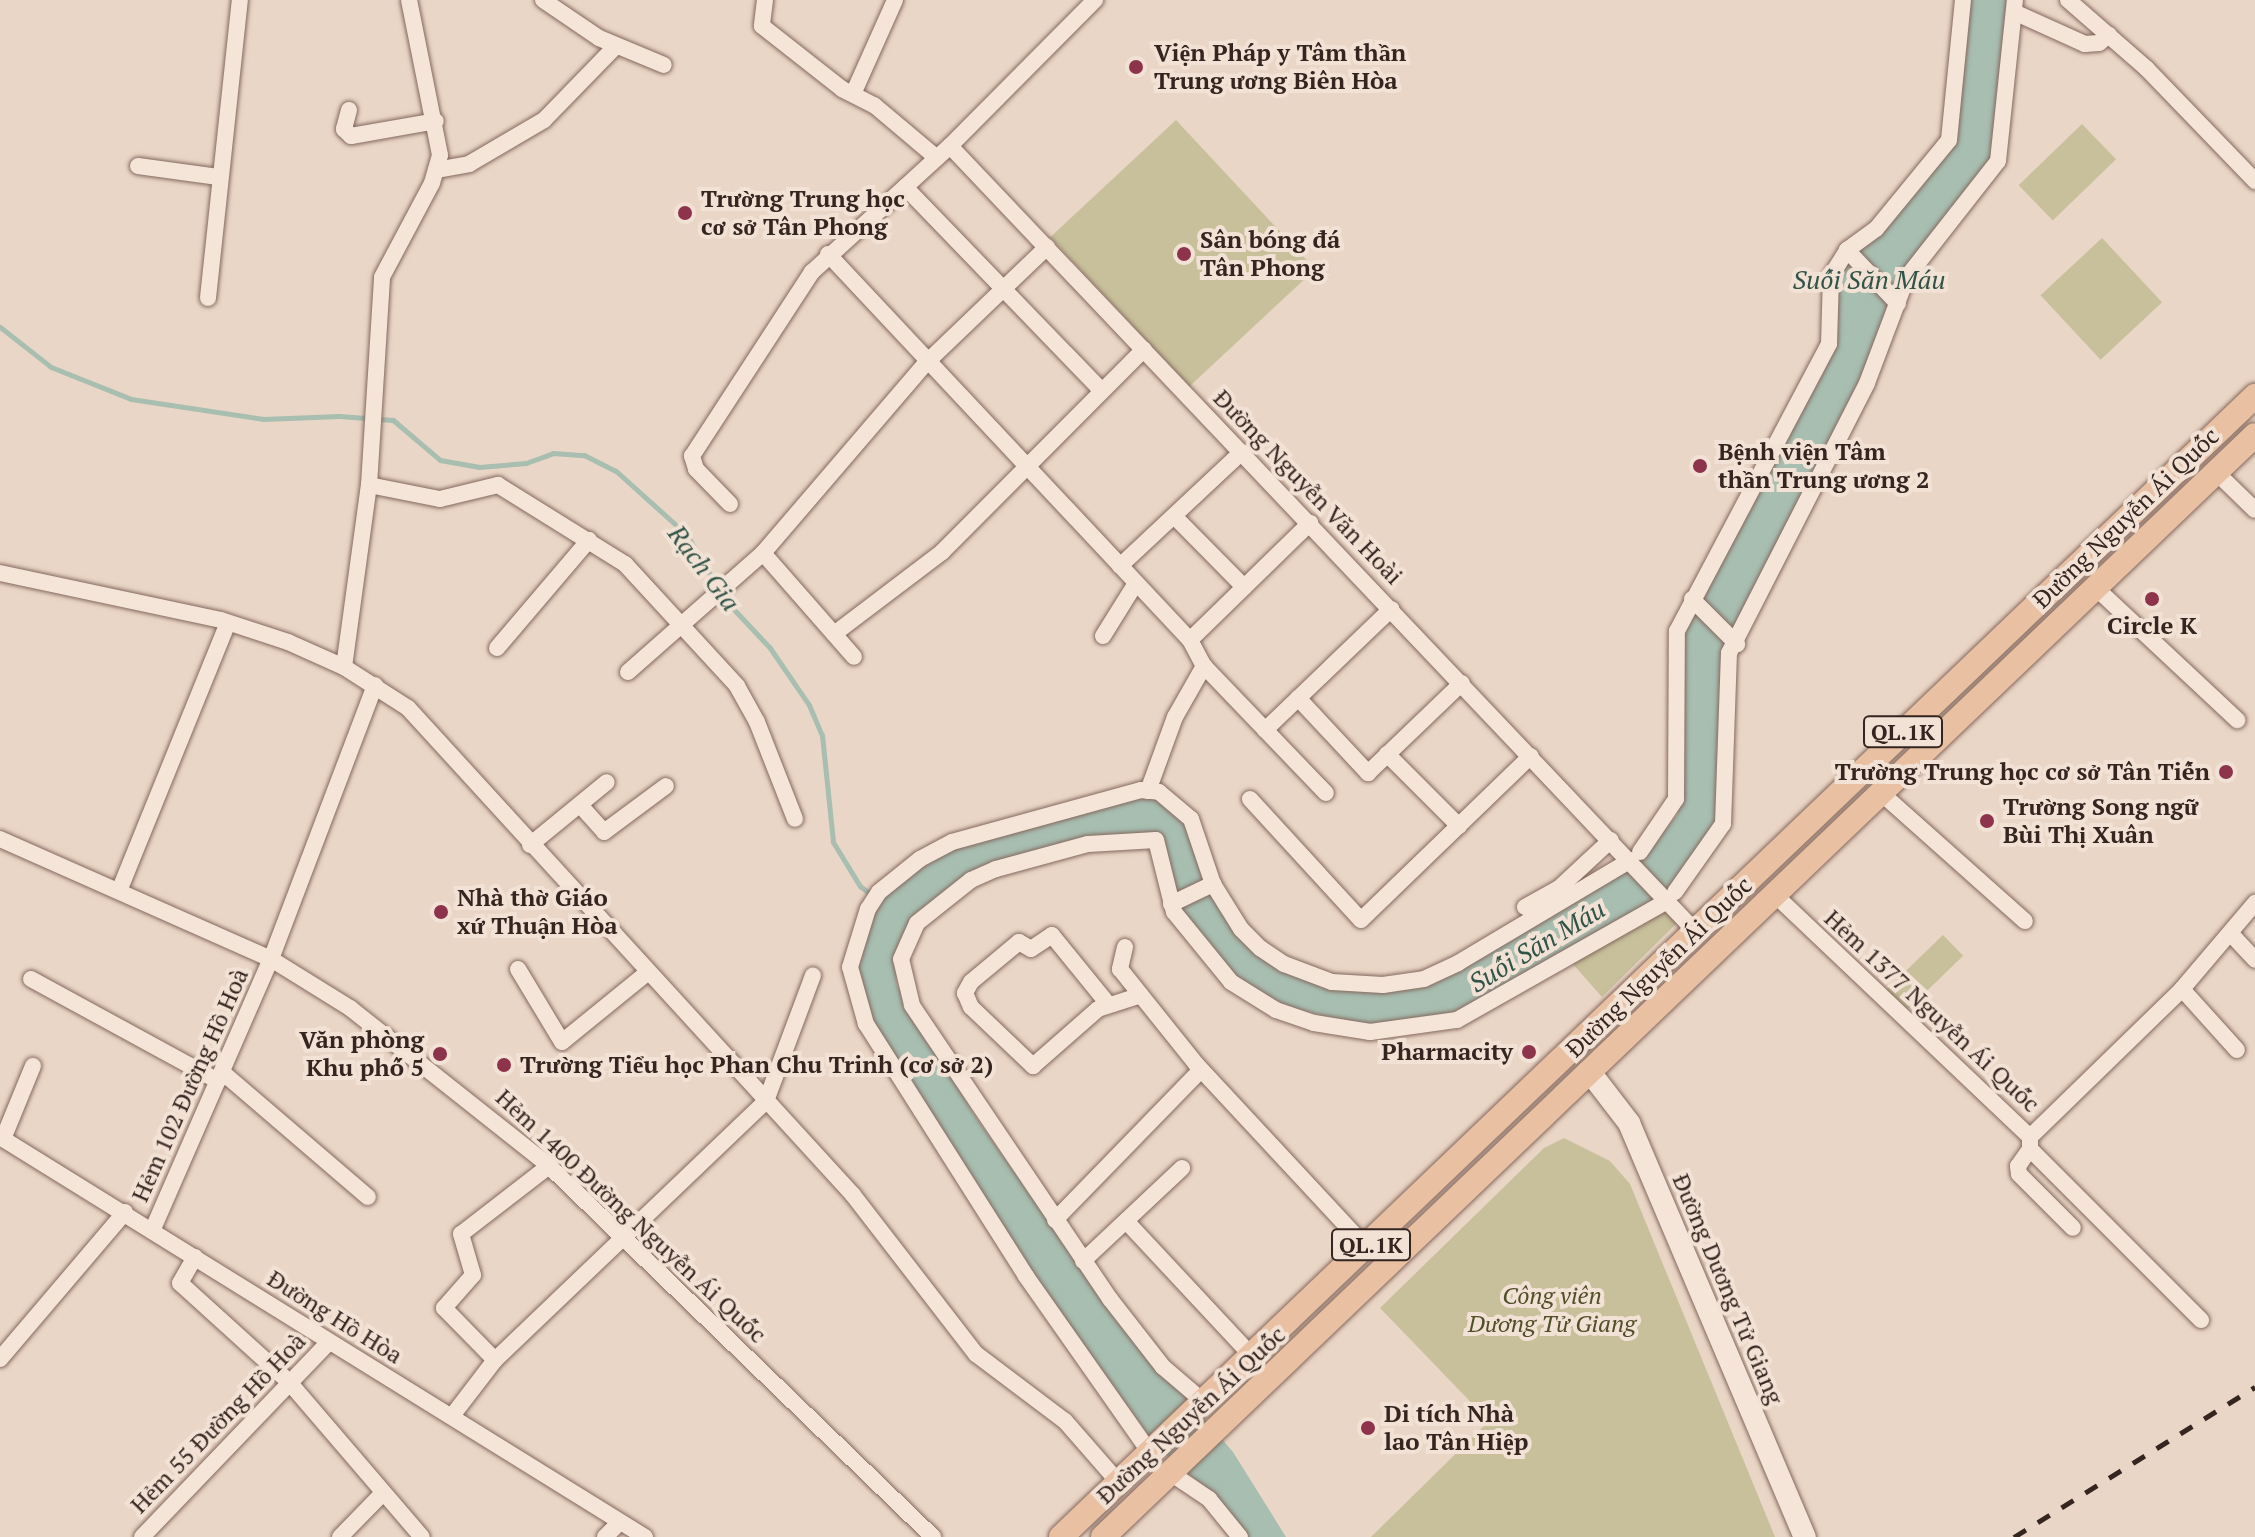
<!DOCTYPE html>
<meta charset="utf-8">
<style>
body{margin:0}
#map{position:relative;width:2255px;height:1537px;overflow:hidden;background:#ead6c6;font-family:"PT Serif",serif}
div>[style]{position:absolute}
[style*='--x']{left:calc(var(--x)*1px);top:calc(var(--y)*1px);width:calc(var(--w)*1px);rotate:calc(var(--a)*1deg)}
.green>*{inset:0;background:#c7c09b;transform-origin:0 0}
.water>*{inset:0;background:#a7beb1}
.stream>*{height:5px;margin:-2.5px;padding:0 2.5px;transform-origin:2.5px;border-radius:2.5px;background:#a7beb1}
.roads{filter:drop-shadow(0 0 2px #84685e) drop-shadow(0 0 2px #84685e)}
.street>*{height:16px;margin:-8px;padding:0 8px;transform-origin:8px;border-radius:8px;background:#f5e5d9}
.secondary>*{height:22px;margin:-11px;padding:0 11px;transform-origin:11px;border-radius:11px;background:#f5e5d9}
.primary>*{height:24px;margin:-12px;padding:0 12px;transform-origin:12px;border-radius:12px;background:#e9c0a2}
.rail>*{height:5px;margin-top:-2.5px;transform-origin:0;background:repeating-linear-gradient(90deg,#352520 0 14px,transparent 0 28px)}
.dots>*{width:22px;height:22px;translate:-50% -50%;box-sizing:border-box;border:4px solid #f2e2d5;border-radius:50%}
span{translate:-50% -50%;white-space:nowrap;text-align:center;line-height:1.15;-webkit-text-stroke:8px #f2e2d5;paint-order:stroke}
.shield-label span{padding:2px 6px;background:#f2e2d5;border:2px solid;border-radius:6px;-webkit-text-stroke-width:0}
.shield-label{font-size:22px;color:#352520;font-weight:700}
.poi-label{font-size:24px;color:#352520;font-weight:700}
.left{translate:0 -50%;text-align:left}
.right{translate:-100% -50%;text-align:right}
.street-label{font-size:24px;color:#352520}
.park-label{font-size:24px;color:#504f29;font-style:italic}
.water-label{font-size:26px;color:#315348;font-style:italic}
</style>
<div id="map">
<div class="green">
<i style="left:1176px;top:120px;width:204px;height:172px;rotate:47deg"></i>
<i style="left:2082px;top:124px;width:49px;height:88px;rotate:46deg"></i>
<i style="left:2102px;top:238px;width:88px;height:84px;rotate:47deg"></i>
<i style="clip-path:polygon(1665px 907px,1678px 922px,1602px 997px,1572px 963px)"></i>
<i style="left:1943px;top:935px;width:29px;height:80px;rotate:46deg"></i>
<i style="clip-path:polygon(1564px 1138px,1610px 1161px,1630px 1184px,1775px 1537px,1371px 1537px,1489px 1421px,1380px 1308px,1544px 1148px)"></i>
</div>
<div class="water">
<i style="clip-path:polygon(1968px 0,2010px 0,1993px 159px,1910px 260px,1865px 372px,1735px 635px,1717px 823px,1684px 876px,1657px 899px,1455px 1014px,1370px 1027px,1279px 1005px,1234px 977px,1178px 908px,1160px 835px,995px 863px,912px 920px,900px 940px,895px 958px,897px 985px,973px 1113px,1105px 1302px,1233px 1452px,1286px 1537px,1247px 1537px,1214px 1495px,1158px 1448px,1044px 1291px,871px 1021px,856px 967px,878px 904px,902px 880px,953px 848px,1140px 796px,1157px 798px,1186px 823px,1224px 915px,1329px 988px,1384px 991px,1416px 988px,1644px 857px,1677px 815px,1681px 800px,1682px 632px,1834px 348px,1838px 278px,1844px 263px,1950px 151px)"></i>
</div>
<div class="stream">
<i style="--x:0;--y:327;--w:65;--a:38.1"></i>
<i style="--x:51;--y:367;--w:86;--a:21.8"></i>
<i style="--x:131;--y:399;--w:134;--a:8.6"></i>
<i style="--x:263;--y:419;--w:76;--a:-2.3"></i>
<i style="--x:339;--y:416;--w:54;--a:4.2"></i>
<i style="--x:393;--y:420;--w:62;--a:40.4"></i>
<i style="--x:440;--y:460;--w:40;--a:10"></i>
<i style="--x:479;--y:467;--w:47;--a:-4.9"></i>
<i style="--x:526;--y:463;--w:29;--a:-20"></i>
<i style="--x:553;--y:453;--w:31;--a:4"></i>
<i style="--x:584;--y:455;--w:36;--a:27"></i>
<i style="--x:616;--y:471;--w:96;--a:42"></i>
<i style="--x:687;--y:535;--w:75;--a:59.7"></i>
<i style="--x:725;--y:600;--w:66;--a:46.8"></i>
<i style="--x:770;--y:648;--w:69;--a:55.6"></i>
<i style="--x:809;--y:705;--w:33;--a:67"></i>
<i style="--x:822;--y:735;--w:108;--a:84.1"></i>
<i style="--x:833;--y:842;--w:52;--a:58.5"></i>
<i style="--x:860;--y:886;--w:18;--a:38"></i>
</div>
<div class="roads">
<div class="street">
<i style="--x:543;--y:0;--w:68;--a:34.2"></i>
<i style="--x:599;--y:38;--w:70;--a:22.6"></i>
<i style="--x:765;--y:0;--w:26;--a:97"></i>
<i style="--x:762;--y:26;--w:102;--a:38.2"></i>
<i style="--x:842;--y:89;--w:36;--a:27"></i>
<i style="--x:874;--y:105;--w:82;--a:40.1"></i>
<i style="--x:2068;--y:0;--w:105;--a:41.1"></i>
<i style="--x:2147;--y:69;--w:156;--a:46"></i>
<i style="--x:2014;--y:12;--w:78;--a:24.3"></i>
<i style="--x:2085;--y:44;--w:14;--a:-4"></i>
<i style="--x:2099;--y:43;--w:13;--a:-39"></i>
<i style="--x:853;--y:94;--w:103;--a:-65.9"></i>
<i style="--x:349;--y:110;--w:20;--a:105"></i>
<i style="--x:344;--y:129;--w:10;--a:45"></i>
<i style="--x:351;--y:136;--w:86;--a:-10"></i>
<i style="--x:950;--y:146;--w:1082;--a:46.5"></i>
<i style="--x:138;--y:166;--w:81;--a:7.8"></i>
<i style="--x:436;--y:170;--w:34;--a:-10"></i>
<i style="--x:469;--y:164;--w:87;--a:-30.4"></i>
<i style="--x:544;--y:120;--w:103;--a:-45.8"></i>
<i style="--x:905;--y:187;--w:282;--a:46"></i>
<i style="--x:1847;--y:250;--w:74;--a:46.6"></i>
<i style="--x:828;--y:254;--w:529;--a:46.84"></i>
<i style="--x:1190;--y:640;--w:30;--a:62"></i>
<i style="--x:1204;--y:666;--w:176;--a:46.2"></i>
<i style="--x:208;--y:298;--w:300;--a:-83.9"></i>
<i style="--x:2216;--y:472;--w:54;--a:44.3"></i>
<i style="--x:369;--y:485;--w:72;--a:11.2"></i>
<i style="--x:440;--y:499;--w:60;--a:-13.6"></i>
<i style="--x:498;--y:485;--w:150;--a:31.9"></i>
<i style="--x:625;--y:564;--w:166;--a:47.4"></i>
<i style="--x:737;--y:686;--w:41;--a:60.9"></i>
<i style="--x:757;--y:722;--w:104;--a:68.6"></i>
<i style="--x:730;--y:504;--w:49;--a:-134.2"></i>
<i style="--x:696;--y:469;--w:14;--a:-107"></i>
<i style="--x:692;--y:456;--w:220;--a:-56.9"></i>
<i style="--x:812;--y:272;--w:187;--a:-42.4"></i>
<i style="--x:950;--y:146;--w:206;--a:-45.2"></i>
<i style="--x:1174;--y:516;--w:100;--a:45.4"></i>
<i style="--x:763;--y:553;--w:138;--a:48.8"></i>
<i style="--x:1120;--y:566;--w:167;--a:-43.1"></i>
<i style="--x:0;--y:573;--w:226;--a:12"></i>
<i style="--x:221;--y:620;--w:71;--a:18.2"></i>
<i style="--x:288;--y:642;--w:61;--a:24.1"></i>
<i style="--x:344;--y:667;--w:76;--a:32.6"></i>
<i style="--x:408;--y:708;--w:660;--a:47.58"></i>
<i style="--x:853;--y:1195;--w:201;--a:52.3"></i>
<i style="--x:976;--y:1354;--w:111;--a:37"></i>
<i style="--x:1065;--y:1421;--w:82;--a:48.9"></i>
<i style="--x:2095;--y:587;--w:195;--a:43.1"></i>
<i style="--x:1692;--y:599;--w:64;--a:45"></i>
<i style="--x:834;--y:634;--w:136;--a:-37.2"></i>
<i style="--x:942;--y:552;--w:286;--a:-45.1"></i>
<i style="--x:1103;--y:636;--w:62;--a:-58.1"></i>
<i style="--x:1190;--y:640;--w:168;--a:-44.3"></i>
<i style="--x:497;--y:648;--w:142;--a:-49.6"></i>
<i style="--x:344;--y:667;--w:184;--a:-82.2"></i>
<i style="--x:369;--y:485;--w:208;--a:-86.4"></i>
<i style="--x:382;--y:277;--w:106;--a:-62"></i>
<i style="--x:432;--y:183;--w:29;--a:-74"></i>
<i style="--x:440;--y:155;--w:158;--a:-101.3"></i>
<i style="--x:628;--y:672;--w:180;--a:-41.4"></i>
<i style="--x:763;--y:553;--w:249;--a:-49.4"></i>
<i style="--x:925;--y:364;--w:169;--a:-43.8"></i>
<i style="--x:1298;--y:698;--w:103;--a:47"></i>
<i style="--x:1368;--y:773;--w:130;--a:-43.8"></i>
<i style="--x:1265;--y:730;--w:175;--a:-43.8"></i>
<i style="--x:1387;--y:754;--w:102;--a:45"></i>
<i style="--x:1148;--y:791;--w:79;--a:-70"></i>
<i style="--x:1175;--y:717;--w:59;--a:-60.4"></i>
<i style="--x:1880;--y:792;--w:194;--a:41.7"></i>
<i style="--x:1250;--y:799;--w:164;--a:47.5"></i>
<i style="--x:1361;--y:920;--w:236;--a:-44"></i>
<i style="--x:580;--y:805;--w:36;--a:48"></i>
<i style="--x:604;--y:832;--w:77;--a:-36.6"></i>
<i style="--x:0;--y:839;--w:296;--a:23.9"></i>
<i style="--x:271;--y:959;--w:93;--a:31.8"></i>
<i style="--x:350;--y:1008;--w:254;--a:38.4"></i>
<i style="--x:549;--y:1166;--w:534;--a:44.01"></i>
<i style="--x:530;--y:845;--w:99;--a:-39.3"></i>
<i style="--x:1640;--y:852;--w:64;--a:-55.8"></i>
<i style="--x:1676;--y:799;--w:168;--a:-89.7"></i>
<i style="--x:1677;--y:631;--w:325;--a:-62.1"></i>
<i style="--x:1829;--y:344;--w:68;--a:-88.3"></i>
<i style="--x:1831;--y:276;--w:31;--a:-58"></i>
<i style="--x:1847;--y:250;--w:36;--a:-36"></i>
<i style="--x:1876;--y:229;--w:115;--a:-50.6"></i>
<i style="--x:1949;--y:140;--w:141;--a:-84.3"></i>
<i style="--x:119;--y:891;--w:289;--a:-67.9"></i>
<i style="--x:1675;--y:892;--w:83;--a:-54.8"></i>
<i style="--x:1723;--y:824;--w:171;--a:-88"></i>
<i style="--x:1729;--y:653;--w:303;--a:-62.9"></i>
<i style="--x:1867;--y:383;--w:113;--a:-69.3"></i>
<i style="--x:1907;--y:277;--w:147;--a:-51.9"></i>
<i style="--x:1998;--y:161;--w:162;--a:-84"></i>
<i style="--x:1774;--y:894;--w:353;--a:43.5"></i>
<i style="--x:2030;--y:1137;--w:212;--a:-44.2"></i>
<i style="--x:2182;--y:989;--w:113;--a:-49.7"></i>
<i style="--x:1171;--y:904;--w:47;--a:-25.5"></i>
<i style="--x:1525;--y:907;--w:38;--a:-29"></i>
<i style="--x:1558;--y:889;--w:72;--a:-42.8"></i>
<i style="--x:2232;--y:935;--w:34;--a:47"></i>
<i style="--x:1125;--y:947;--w:23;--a:103"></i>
<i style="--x:1120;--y:969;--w:122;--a:51.3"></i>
<i style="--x:1196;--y:1064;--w:251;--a:47.1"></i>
<i style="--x:518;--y:969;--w:85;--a:58.9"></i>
<i style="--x:562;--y:1042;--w:109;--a:-39.1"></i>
<i style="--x:31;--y:979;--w:213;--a:28.6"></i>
<i style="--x:2182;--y:989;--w:82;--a:48"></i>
<i style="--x:1108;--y:1004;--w:89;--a:-129.1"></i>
<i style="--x:1052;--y:935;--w:25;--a:146"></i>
<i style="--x:1031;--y:949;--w:14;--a:-150"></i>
<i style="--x:1019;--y:942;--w:62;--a:140.2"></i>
<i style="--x:971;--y:982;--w:13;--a:119"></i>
<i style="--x:965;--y:993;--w:15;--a:67"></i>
<i style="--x:971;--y:1007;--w:86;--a:43.6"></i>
<i style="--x:1033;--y:1066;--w:86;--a:-41.2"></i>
<i style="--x:1098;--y:1009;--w:45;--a:-18"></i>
<i style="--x:222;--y:1072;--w:192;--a:40.6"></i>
<i style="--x:0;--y:1137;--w:759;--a:31.81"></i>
<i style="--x:2030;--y:1137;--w:12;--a:90"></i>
<i style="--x:2030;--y:1149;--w:242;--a:45"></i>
<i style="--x:3;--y:1139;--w:79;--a:-67.7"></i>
<i style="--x:2030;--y:1149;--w:21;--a:125"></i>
<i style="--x:2018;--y:1166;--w:8;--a:83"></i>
<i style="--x:2019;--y:1174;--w:76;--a:45"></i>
<i style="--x:1055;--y:1220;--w:209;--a:-45.8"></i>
<i style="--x:1126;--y:1221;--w:186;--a:47"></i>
<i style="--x:152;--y:1231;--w:297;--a:-66.4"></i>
<i style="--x:271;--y:959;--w:293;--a:-69.2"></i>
<i style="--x:195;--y:1257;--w:30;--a:120"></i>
<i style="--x:180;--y:1283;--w:147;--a:42.2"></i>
<i style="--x:289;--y:1382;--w:204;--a:49.4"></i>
<i style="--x:1083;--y:1261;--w:136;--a:-43.2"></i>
<i style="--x:0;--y:1359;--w:193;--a:-49.6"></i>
<i style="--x:495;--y:1360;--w:73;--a:-134.4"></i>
<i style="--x:444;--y:1308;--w:44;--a:-48.7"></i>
<i style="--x:473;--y:1275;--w:43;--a:-106.3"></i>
<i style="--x:461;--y:1234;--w:111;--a:-37.7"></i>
<i style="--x:1204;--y:1402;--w:54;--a:-139.5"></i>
<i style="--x:1163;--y:1367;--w:86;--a:-127.9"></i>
<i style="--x:1110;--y:1299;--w:354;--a:-124"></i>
<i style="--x:912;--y:1005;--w:47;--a:-103.4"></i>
<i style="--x:901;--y:959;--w:39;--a:-66"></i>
<i style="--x:917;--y:923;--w:69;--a:-38.5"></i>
<i style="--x:971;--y:880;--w:27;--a:-24"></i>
<i style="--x:996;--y:869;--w:95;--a:-15.2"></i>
<i style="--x:1088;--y:844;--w:68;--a:-3.4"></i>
<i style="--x:1156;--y:840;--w:74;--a:76"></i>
<i style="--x:1174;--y:912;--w:90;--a:50.8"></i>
<i style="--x:1231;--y:982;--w:53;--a:31.9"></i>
<i style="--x:1276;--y:1010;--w:40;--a:18.9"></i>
<i style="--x:1314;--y:1023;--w:57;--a:9.1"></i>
<i style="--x:1370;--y:1032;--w:88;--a:-7.9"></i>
<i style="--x:1457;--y:1020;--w:241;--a:-29.5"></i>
<i style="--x:452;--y:1416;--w:71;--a:-52.5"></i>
<i style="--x:495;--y:1360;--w:375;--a:-43.7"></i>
<i style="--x:766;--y:1101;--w:134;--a:-69.5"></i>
<i style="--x:1151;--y:1454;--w:218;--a:-125.1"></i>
<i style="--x:1026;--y:1276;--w:299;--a:-122.4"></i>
<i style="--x:866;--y:1024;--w:59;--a:-105.7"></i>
<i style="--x:850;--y:967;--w:61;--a:-72.8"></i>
<i style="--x:868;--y:909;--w:20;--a:-57"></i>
<i style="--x:879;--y:892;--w:53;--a:-38.8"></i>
<i style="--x:920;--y:859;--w:36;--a:-28"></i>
<i style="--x:952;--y:842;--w:196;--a:-15.4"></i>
<i style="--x:1141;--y:790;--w:18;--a:6"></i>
<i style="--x:1159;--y:792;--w:42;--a:40.2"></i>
<i style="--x:1191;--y:819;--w:69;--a:71.3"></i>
<i style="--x:1213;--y:884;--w:53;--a:58.1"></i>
<i style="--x:1241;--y:929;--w:27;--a:45"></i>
<i style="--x:1260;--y:948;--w:29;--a:34"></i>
<i style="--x:1284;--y:964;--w:51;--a:20.6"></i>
<i style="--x:1332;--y:982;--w:51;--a:3.4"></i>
<i style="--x:1383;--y:985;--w:41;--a:-8.3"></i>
<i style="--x:1424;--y:979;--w:38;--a:-25"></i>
<i style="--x:1458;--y:963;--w:201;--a:-30.8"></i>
<i style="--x:1172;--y:1474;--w:45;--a:34"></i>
<i style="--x:1209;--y:1499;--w:49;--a:50.8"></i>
<i style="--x:142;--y:1537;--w:270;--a:-46.2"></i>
<i style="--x:340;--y:1537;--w:62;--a:-45.7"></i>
<i style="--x:605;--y:1537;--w:21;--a:-45"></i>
</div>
<div class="secondary">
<i style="--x:1589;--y:1071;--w:66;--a:52.4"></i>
<i style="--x:1629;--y:1123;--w:450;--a:67"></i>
</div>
<div class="primary">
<i style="--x:1061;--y:1537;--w:1652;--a:-43.7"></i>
<i style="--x:1103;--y:1537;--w:1594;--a:-43.73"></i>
</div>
</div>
<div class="rail">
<i style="--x:2014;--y:1537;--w:284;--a:-31.9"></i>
</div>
<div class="dots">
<i style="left:1136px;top:67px;background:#8d344c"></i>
<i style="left:685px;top:213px;background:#8d344c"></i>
<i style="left:1184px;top:254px;background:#8d344c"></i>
<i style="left:1700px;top:466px;background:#8d344c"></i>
<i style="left:2152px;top:599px;background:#8d344c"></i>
<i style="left:2226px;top:772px;background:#8d344c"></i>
<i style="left:1987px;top:821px;background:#8d344c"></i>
<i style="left:441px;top:912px;background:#8d344c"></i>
<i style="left:1529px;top:1052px;background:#8d344c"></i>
<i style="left:440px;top:1054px;background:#8d344c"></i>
<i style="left:504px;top:1065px;background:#8d344c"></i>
<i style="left:1368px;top:1428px;background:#8d344c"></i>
</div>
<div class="shield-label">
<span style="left:1903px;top:732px">QL.1K</span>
<span style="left:1371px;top:1245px">QL.1K</span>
</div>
<div class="poi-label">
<span class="left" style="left:1154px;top:67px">Viện Pháp y Tâm thần<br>Trung ương Biên Hòa</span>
<span class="left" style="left:701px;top:213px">Trường Trung học<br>cơ sở Tân Phong</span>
<span class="left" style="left:1200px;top:254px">Sân bóng đá<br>Tân Phong</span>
<span class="left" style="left:1718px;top:466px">Bệnh viện Tâm<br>thần Trung ương 2</span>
<span style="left:2152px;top:626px">Circle K</span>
<span class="right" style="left:2210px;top:772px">Trường Trung học cơ sở Tân Tiến</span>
<span class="left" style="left:2003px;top:821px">Trường Song ngữ<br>Bùi Thị Xuân</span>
<span class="left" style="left:457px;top:912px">Nhà thờ Giáo<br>xứ Thuận Hòa</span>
<span class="right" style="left:424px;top:1054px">Văn phòng<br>Khu phố 5</span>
<span class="right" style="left:1513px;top:1052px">Pharmacity</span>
<span class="left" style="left:520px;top:1065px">Trường Tiểu học Phan Chu Trinh (cơ sở 2)</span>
<span class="left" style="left:1384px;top:1428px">Di tích Nhà<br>lao Tân Hiệp</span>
</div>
<div class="street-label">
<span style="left:1308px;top:487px;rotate:46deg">Đường Nguyễn Văn Hoài</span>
<span style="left:2126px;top:518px;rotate:-44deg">Đường Nguyễn Ái Quốc</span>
<span style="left:1659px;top:967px;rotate:-44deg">Đường Nguyễn Ái Quốc</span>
<span style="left:1932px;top:1011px;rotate:43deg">Hẻm 1377 Nguyễn Ái Quốc</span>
<span style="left:190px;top:1085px;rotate:-66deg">Hẻm 102 Đường Hồ Hoà</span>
<span style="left:631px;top:1216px;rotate:43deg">Hẻm 1400 Đường Nguyễn Ái Quốc</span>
<span style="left:1728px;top:1289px;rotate:67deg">Đường Dương Tử Giang</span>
<span style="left:335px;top:1317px;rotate:32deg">Đường Hồ Hòa</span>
<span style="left:1191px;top:1415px;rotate:-43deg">Đường Nguyễn Ái Quốc</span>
<span style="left:218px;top:1423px;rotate:-46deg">Hẻm 55 Đường Hồ Hoà</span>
</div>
<div class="park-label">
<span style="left:1552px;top:1310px">Công viên<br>Dương Tử Giang</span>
</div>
<div class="water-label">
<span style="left:1869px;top:280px">Suối Săn Máu</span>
<span style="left:704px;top:568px;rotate:53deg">Rạch Gia</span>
<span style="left:1537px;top:946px;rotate:-31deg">Suối Săn Máu</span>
</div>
</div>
